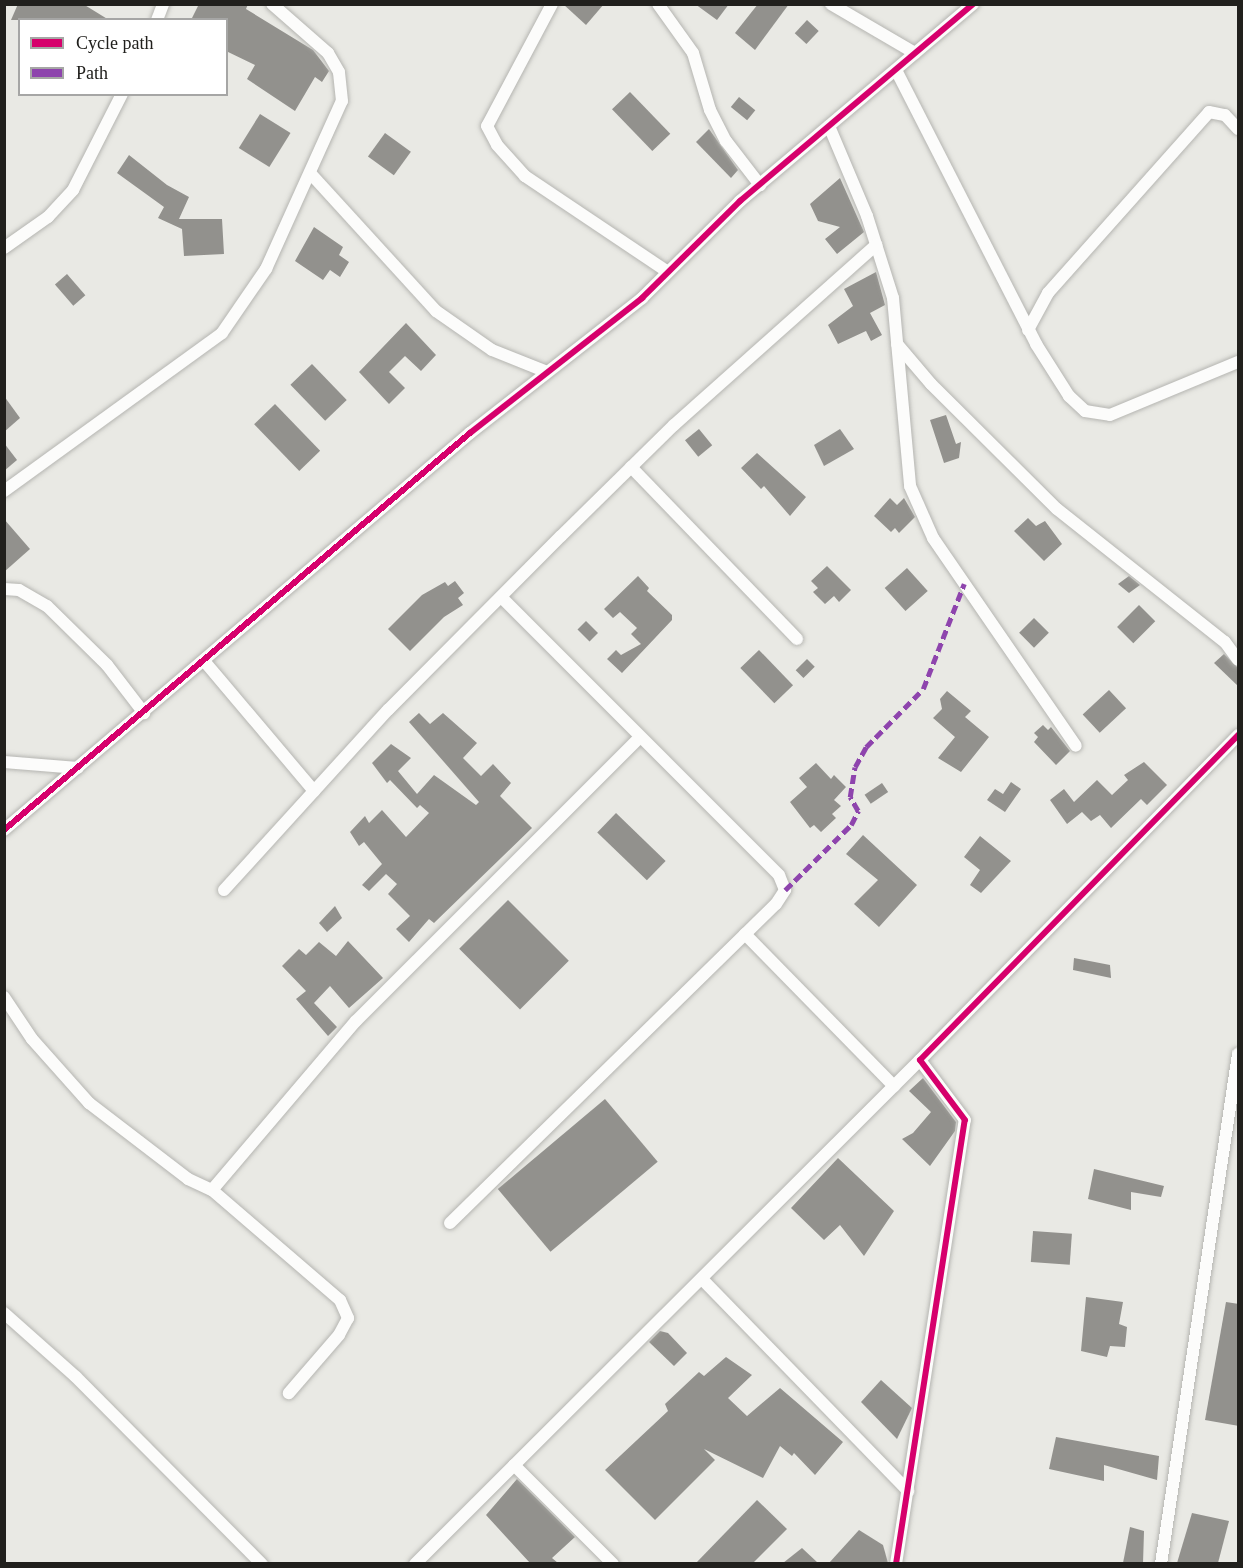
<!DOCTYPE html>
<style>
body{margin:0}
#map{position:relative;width:1243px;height:1568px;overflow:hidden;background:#e9e9e4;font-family:Georgia,serif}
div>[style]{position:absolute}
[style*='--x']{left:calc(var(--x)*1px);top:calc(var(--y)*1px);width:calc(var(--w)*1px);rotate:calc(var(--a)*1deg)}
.building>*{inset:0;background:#92918d;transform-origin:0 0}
.roads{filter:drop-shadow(0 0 2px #b5b5b1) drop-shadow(0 0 2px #b5b5b1)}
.minor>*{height:12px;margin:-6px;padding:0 6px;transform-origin:6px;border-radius:6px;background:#fcfcfb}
.quiet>*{height:4.5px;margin-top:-2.25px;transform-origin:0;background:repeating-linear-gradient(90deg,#8e44ad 0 9px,transparent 0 13.5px)}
.cycleway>*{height:6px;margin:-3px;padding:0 3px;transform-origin:3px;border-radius:3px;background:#d6006c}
span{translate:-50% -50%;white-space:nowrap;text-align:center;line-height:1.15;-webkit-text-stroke:6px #fff;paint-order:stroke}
.frame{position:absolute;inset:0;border:6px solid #21201d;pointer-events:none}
.legend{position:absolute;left:18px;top:18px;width:210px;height:78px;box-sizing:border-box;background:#fff;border:2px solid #a6a6a5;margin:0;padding:8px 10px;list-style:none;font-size:18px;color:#21201d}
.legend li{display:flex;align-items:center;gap:12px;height:30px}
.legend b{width:30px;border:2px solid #a6a6a5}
</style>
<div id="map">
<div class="building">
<i style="clip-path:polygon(18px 4px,83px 4px,109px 20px,11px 20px)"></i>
<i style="clip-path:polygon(199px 4px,248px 4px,246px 9px,313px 50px,329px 71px,322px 82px,315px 77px,295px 111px,247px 79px,255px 65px,226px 51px,226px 20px,191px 20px)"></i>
<i style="clip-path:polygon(563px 4px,604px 4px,586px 25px)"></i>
<i style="clip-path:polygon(695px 4px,729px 4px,717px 20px)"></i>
<i style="clip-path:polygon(758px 4px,789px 4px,755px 50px,735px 33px)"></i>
<i style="left:807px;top:20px;width:16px;height:18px;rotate:43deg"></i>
<i style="left:630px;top:92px;width:58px;height:25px;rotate:46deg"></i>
<i style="left:739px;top:97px;width:21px;height:13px;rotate:39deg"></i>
<i style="left:260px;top:114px;width:36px;height:40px;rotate:32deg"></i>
<i style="clip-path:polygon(709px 129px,738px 170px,731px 178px,696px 142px)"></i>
<i style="left:385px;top:133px;width:32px;height:29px;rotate:36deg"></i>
<i style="clip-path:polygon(129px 155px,167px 185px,189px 197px,179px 219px,222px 219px,224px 254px,184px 256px,182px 229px,158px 218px,164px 207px,117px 173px)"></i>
<i style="clip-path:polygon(840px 178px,864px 232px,837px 254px,825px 239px,840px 227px,818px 221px,810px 204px)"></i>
<i style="clip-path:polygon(314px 227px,343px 247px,339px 255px,349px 262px,340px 277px,330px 270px,323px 280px,295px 261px)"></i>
<i style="clip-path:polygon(876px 272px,885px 305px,870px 313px,882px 335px,871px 341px,866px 331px,838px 344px,828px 325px,853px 306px,844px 289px)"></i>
<i style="left:67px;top:274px;width:28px;height:16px;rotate:49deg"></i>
<i style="clip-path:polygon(406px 323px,436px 355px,421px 371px,405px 356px,389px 372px,405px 388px,389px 404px,359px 372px)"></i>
<i style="left:312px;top:364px;width:50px;height:30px;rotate:46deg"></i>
<i style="clip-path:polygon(4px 396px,20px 418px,4px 432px)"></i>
<i style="left:275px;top:404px;width:65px;height:29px;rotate:46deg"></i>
<i style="clip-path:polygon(946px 415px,956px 444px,961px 442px,959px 458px,944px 463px,930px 420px)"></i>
<i style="left:699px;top:429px;width:21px;height:18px;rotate:51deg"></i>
<i style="clip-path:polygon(840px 429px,854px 449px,824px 466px,814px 445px)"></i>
<i style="clip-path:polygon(4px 443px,17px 460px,4px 471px)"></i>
<i style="clip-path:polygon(757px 453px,806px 497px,790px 516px,764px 486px,761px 489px,741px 468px)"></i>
<i style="clip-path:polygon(890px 498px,897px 505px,904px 498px,915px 517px,899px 533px,895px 528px,891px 532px,874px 516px)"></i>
<i style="clip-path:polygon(1028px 518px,1036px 526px,1045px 521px,1062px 544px,1044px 561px,1014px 531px)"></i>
<i style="clip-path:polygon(4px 519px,30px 549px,4px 572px)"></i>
<i style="clip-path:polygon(827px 566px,851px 590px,839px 602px,834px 596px,825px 604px,813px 592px,818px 588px,811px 581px)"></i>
<i style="left:907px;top:568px;width:31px;height:30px;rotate:48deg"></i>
<i style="clip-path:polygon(638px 576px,649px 588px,647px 591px,672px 615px,672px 620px,622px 673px,607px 659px,616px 650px,621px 655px,641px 644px,631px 634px,637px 628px,620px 612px,613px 618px,604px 609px)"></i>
<i style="clip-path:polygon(1129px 576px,1140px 585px,1129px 593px,1118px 584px)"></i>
<i style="clip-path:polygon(455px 581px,464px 593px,458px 598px,463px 605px,444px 617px,410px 651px,388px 629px,422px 595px,445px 582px,448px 586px)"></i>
<i style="left:1139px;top:605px;width:23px;height:31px;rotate:45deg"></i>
<i style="left:1034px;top:618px;width:21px;height:21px;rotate:45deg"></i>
<i style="left:586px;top:621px;width:17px;height:12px;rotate:45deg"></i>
<i style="left:759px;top:650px;width:49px;height:26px;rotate:46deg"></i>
<i style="clip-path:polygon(1224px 654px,1239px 669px,1239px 687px,1214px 663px)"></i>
<i style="left:807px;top:659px;width:11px;height:16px;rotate:45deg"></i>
<i style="left:1109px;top:690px;width:25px;height:36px;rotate:47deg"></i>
<i style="clip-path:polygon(947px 691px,971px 711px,965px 717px,989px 737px,961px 772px,938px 758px,955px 737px,933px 718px,942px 709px,940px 699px)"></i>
<i style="clip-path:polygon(419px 713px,430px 724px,443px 713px,477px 743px,463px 758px,481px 776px,493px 764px,511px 783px,500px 796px,532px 828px,434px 923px,429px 919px,409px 942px,396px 929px,410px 916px,388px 894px,397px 884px,386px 874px,369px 891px,362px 885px,382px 864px,364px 842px,359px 846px,350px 832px,365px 816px,369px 823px,382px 810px,406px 837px,429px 813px,420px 805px,417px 808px,390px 780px,387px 783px,372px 763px,391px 744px,411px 758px,398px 771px,417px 794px,434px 775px,476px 805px,479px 802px,409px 722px)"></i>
<i style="clip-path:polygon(1043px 725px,1048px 730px,1051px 727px,1070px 751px,1056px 765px,1034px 742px,1038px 737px,1034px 733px)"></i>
<i style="clip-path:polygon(1144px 762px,1167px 785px,1147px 805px,1141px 799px,1111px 828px,1100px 815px,1091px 821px,1082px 812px,1067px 824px,1050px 800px,1064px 789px,1074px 802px,1097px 780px,1112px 795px,1128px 780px,1124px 775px)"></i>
<i style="clip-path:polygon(816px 763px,831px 779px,834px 775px,846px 787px,834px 800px,841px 806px,832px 814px,836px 818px,821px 832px,814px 825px,810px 828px,790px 802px,807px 787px,799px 778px)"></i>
<i style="clip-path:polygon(1011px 782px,1021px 789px,1005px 812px,987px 800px,995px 789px,1003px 794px)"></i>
<i style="left:882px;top:783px;width:11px;height:21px;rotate:56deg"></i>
<i style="left:616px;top:813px;width:69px;height:27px;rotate:44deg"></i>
<i style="clip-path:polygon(863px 835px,917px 885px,879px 927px,854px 904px,878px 880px,846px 854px)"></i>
<i style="clip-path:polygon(980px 836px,1011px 861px,981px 893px,970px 885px,980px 870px,964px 857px)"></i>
<i style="left:508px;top:900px;width:86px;height:69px;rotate:45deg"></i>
<i style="clip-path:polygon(335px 906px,342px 918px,327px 932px,319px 923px)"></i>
<i style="clip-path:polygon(348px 941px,383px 978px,349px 1008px,330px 986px,314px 1003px,337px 1027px,328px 1036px,296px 999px,306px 991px,282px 966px,299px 949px,306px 955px,319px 942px,336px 956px)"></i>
<i style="clip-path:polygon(1074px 958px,1110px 965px,1111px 978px,1073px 970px)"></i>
<i style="clip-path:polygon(923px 1078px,956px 1122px,955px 1131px,930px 1166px,902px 1139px,913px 1133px,931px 1112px,909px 1091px)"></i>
<i style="left:605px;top:1099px;width:82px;height:140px;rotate:50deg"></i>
<i style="clip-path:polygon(838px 1158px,894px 1211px,864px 1256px,840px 1225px,824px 1240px,791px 1208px)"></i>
<i style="clip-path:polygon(1094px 1169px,1164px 1186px,1161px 1197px,1131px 1192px,1131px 1210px,1088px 1199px)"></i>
<i style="left:1033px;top:1231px;width:39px;height:31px;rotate:4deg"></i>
<i style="clip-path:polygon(1086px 1297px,1123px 1302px,1119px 1324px,1127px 1327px,1125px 1347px,1110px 1346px,1107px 1357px,1081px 1351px)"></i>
<i style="clip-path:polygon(1226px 1302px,1239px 1304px,1239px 1426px,1205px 1420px)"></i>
<i style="clip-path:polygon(660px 1331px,668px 1333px,687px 1353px,674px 1366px,649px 1342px)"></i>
<i style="clip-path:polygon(726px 1357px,752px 1375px,728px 1398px,747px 1416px,780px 1388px,843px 1442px,815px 1475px,794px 1453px,792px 1456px,780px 1446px,763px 1478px,704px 1449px,715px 1460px,655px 1520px,605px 1470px,668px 1411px,665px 1404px,699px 1372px,704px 1376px)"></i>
<i style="clip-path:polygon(881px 1380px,912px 1408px,897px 1439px,861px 1402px)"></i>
<i style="clip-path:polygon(1056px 1437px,1159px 1456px,1157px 1480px,1104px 1465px,1104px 1481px,1049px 1469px)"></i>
<i style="clip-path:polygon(517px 1479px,575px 1537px,552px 1558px,558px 1563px,530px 1563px,486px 1515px)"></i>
<i style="clip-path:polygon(757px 1500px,787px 1529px,753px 1563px,696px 1563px)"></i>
<i style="clip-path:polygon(1192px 1513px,1229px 1521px,1218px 1563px,1177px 1563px)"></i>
<i style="clip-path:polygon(1130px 1527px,1144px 1531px,1143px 1563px,1123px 1563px)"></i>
<i style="clip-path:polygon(859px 1530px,883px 1545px,888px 1563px,829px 1563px)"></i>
<i style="clip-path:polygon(802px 1548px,818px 1563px,783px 1563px)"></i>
</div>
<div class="roads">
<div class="minor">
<i style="--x:552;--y:4;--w:138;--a:118"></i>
<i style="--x:487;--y:126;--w:21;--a:62"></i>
<i style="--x:497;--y:145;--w:42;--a:47.9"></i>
<i style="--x:525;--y:176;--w:172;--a:33.9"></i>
<i style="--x:658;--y:4;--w:60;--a:54.5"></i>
<i style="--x:693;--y:53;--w:59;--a:73.4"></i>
<i style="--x:710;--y:110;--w:35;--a:63"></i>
<i style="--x:726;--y:141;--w:56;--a:52.3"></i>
<i style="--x:831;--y:4;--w:97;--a:30.3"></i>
<i style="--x:157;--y:20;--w:17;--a:-69"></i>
<i style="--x:896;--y:70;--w:308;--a:62.9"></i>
<i style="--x:1036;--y:344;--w:62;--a:57.6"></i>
<i style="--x:1069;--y:396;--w:22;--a:43"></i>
<i style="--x:1085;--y:411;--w:25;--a:9"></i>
<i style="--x:1110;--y:415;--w:139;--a:-22.5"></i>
<i style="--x:829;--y:126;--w:98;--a:67.1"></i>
<i style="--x:867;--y:216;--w:86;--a:72.4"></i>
<i style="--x:893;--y:298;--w:189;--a:84.8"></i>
<i style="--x:910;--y:486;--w:57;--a:66.1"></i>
<i style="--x:933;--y:538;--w:252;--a:55.5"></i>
<i style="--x:310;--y:173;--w:187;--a:47.6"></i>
<i style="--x:436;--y:311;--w:68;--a:34.9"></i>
<i style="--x:492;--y:350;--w:59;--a:21.8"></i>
<i style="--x:4;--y:248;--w:54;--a:-35.2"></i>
<i style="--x:48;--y:217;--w:37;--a:-47"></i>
<i style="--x:73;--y:190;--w:108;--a:-63"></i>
<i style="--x:1028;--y:330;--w:42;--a:-61.6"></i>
<i style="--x:1048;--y:293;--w:242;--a:-48.3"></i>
<i style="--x:1209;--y:112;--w:16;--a:11"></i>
<i style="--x:1225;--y:115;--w:19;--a:47"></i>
<i style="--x:897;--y:344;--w:52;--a:49.6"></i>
<i style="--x:931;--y:384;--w:177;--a:44.8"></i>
<i style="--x:1057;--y:509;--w:214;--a:38.4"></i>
<i style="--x:1225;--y:642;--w:22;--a:54"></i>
<i style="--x:631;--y:467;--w:239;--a:46"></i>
<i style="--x:4;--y:491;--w:269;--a:-35.9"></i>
<i style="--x:222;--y:333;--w:78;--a:-55.5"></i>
<i style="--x:266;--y:269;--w:184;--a:-65.7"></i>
<i style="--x:342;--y:101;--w:29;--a:-96"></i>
<i style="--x:339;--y:72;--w:22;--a:-120"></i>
<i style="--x:328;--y:53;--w:74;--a:-138.8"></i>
<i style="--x:4;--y:589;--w:15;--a:4"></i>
<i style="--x:19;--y:590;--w:32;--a:30"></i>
<i style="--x:47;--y:606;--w:84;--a:44.5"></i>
<i style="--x:107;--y:665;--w:61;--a:52.4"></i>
<i style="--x:205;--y:662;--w:169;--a:49.8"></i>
<i style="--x:4;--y:762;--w:74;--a:4.6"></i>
<i style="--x:4;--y:830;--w:612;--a:-40.43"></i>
<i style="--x:470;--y:433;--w:219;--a:-38.1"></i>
<i style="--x:642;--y:298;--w:138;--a:-44.7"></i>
<i style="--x:740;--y:201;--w:305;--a:-40.2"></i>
<i style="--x:224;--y:890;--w:244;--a:-47.7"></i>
<i style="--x:388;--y:710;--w:245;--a:-45.2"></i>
<i style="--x:561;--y:536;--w:158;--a:-44.5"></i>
<i style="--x:674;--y:425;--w:271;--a:-41.7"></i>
<i style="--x:745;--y:934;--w:213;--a:45.6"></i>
<i style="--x:4;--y:997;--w:50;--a:56.3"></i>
<i style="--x:32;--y:1039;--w:86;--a:48.3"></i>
<i style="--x:89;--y:1103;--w:125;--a:37.5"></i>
<i style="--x:188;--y:1179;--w:26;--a:25"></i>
<i style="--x:212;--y:1190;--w:169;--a:40.7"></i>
<i style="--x:340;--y:1300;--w:20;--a:66"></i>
<i style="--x:348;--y:1318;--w:19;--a:118"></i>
<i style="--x:339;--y:1335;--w:77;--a:130.8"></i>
<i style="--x:212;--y:1190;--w:222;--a:-49.6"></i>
<i style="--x:356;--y:1021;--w:400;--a:-45"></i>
<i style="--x:450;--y:1223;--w:456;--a:-44.4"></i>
<i style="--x:776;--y:904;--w:17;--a:-57"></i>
<i style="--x:785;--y:890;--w:16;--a:-112"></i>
<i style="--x:779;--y:875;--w:393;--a:-135"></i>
<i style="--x:702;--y:1279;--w:296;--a:45.8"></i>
<i style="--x:4;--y:1313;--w:96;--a:41.6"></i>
<i style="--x:76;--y:1377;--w:264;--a:45.2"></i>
<i style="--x:514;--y:1465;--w:140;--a:45"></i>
<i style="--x:415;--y:1564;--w:713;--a:-44.94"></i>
<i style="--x:896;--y:1564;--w:449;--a:-81.2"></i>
<i style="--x:965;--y:1120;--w:75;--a:-126.9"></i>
<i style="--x:920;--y:1060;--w:455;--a:-45.6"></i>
<i style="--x:1161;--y:1564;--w:516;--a:-81.41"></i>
</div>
</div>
<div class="quiet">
<i style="--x:785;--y:890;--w:93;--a:-44.6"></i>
<i style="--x:851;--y:825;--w:16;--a:-63"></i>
<i style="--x:858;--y:811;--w:16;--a:-120"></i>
<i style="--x:850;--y:797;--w:30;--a:-81"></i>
<i style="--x:855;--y:767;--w:23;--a:-61"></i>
<i style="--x:866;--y:747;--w:81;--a:-45.5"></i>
<i style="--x:923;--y:689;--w:113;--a:-68.7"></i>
</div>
<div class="cycleway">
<i style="--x:4;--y:830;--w:612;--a:-40.43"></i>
<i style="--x:470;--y:433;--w:219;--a:-38.1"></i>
<i style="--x:642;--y:298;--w:138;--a:-44.7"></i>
<i style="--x:740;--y:201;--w:305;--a:-40.2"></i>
<i style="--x:896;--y:1564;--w:449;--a:-81.2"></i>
<i style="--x:965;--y:1120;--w:75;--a:-126.9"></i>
<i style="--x:920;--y:1060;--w:455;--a:-45.6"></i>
</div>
<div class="frame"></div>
<ul class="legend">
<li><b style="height:8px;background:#d6006c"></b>Cycle path</li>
<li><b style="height:8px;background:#8e44ad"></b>Path</li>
</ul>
</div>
